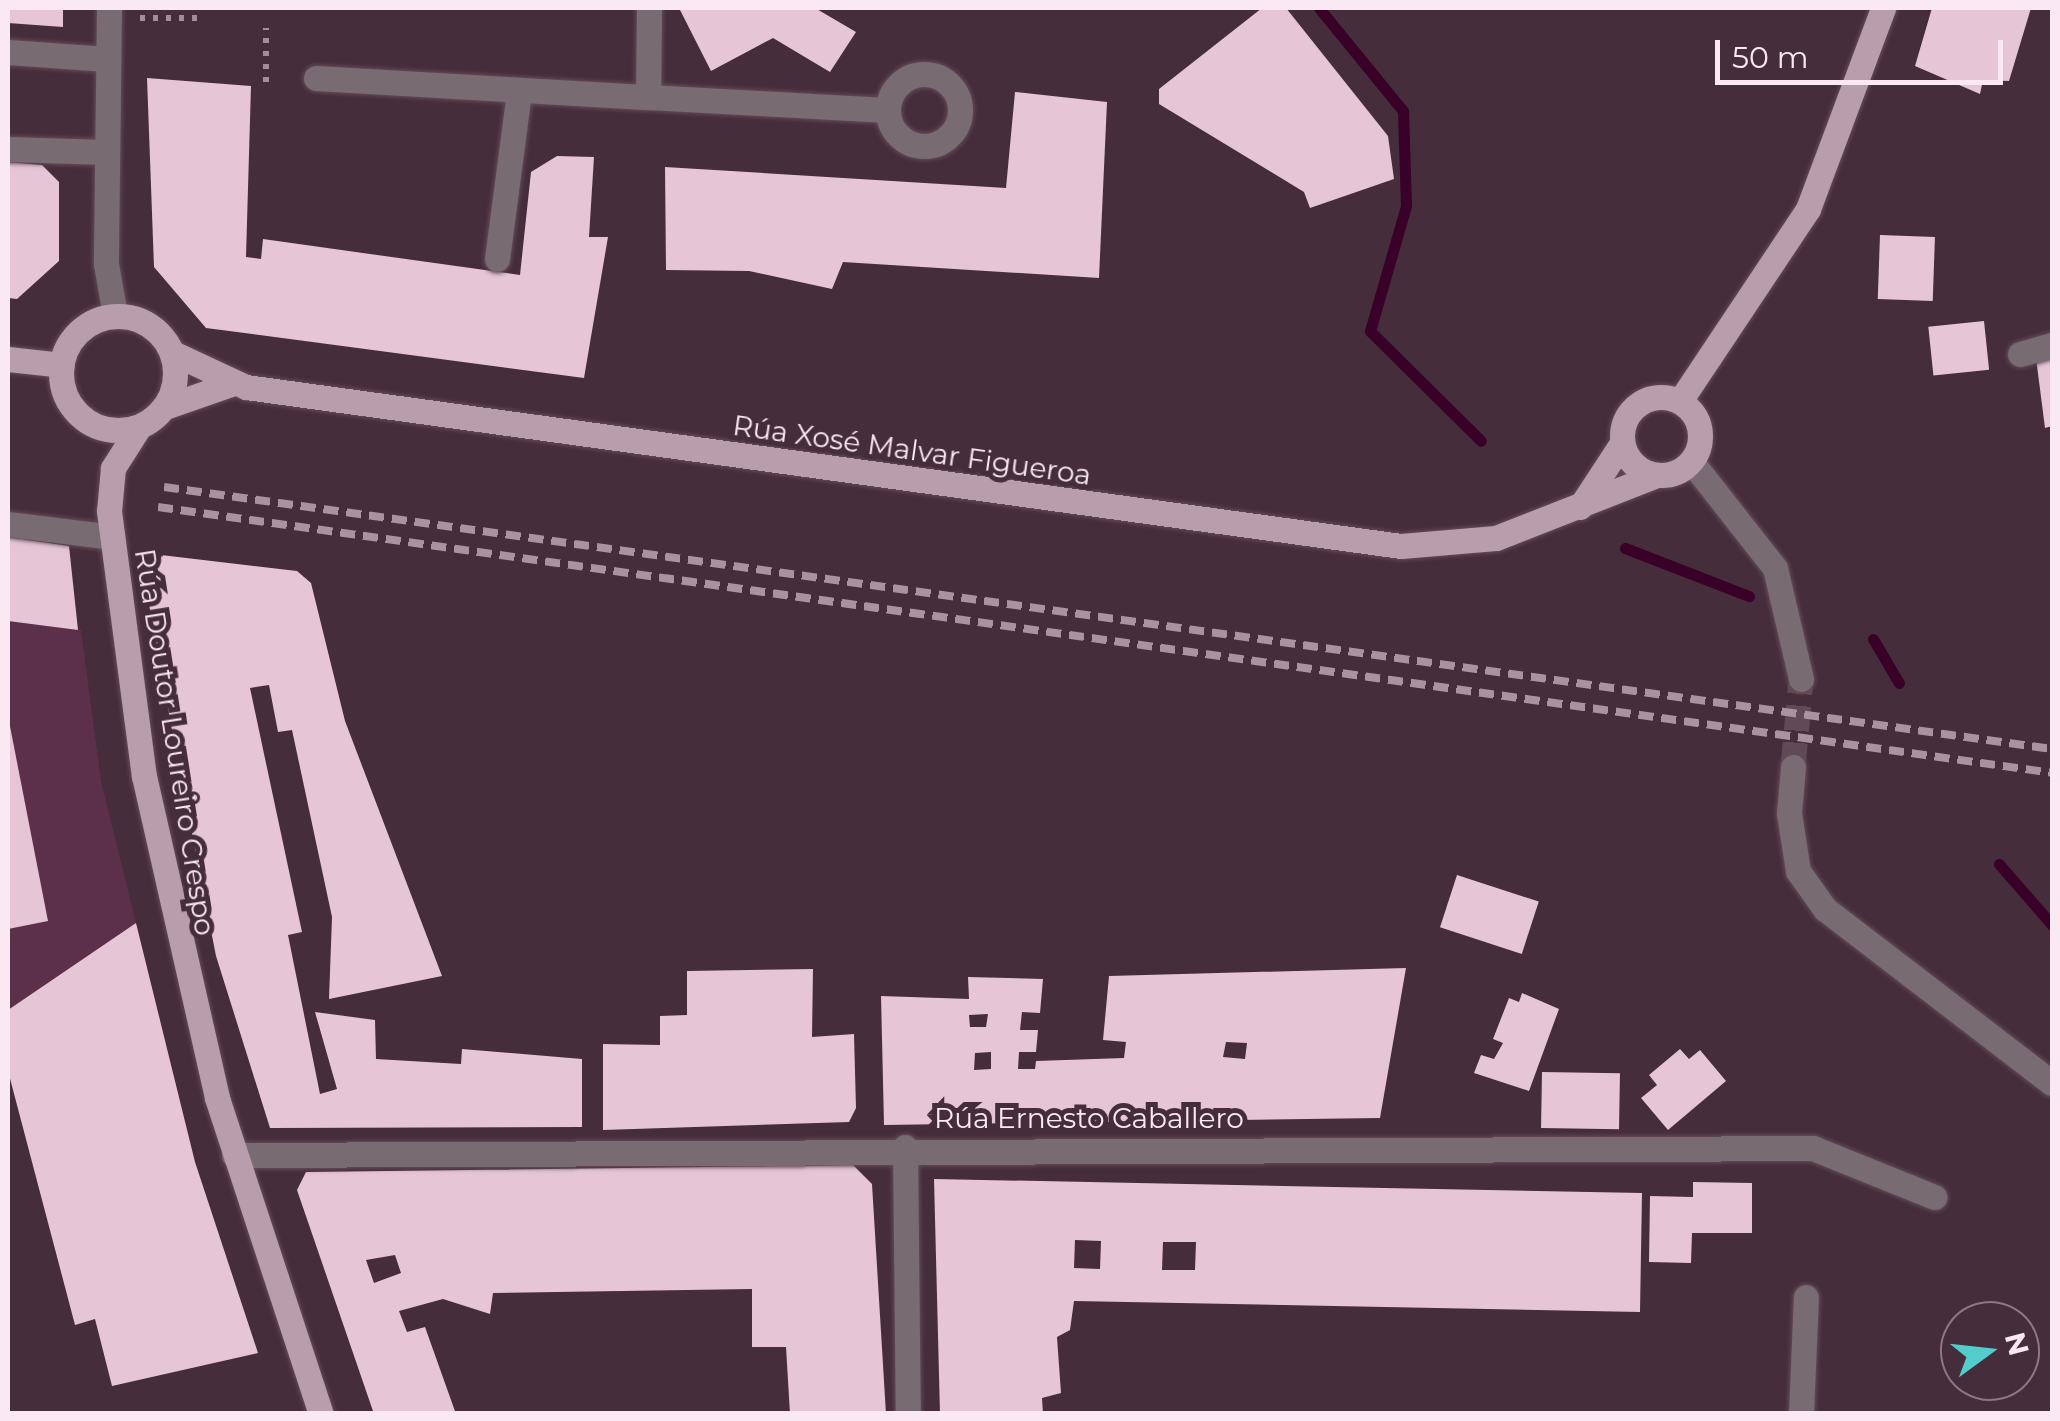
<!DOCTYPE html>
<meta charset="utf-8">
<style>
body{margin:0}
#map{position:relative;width:2060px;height:1421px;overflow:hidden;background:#462d3b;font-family:Montserrat,sans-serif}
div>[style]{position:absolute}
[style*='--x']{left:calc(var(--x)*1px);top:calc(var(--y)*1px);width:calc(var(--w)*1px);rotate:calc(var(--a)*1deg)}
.green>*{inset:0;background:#5c304a}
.stream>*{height:11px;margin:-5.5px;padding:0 5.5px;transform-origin:5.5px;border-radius:5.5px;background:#390127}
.building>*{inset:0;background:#e5c5d6;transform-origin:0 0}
.street-tunnel>*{height:25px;margin-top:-12.5px;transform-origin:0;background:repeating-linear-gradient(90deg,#614956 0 25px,transparent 0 37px)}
.path>*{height:6px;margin-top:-3px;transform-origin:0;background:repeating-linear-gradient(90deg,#a38f9a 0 5px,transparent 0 13px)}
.roads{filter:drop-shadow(0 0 2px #634b58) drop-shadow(0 0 2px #634b58)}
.street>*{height:25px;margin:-12.5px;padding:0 12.5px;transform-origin:12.5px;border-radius:12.5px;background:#786b72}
.street>.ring{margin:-12.5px;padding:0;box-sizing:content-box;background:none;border:25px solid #786b72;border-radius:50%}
.primary>*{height:25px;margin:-12.5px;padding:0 12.5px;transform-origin:12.5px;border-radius:12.5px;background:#b89eac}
.primary>.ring{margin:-12.5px;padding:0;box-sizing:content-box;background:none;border:25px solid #b89eac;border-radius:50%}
.rail>*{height:8px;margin-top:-4px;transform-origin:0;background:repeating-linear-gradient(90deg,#a8939f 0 15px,transparent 0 23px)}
span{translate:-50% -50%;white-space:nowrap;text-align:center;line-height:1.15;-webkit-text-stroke:10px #462d3b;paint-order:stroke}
.street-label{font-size:28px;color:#fae9f2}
.frame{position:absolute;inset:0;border:10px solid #fae9f2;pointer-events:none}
.north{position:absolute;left:1940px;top:1301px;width:100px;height:100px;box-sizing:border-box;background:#462d3b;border:2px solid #8e7884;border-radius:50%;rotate:75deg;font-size:28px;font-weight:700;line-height:40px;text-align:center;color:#fae9f2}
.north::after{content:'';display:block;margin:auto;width:35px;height:45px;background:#52cdcc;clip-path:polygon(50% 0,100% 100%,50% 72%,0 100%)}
.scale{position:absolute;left:1715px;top:40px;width:288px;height:45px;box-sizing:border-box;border:5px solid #fae9f2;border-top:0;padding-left:12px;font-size:30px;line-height:35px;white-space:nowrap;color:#fae9f2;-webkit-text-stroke:8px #462d3b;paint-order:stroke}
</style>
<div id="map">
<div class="green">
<i style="clip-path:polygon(8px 621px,81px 630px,101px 781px,136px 923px,8px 1010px)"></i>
</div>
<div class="stream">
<i style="--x:1319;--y:8;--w:133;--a:50.8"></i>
<i style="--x:1403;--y:111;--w:95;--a:88.2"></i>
<i style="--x:1406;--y:206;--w:130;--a:106.1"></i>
<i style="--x:1370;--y:331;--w:156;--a:44.7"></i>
<i style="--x:1625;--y:548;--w:133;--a:21.2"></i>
<i style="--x:1873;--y:639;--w:51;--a:59.4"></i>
<i style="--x:1999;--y:864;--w:81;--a:49"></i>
</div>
<div class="building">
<i style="clip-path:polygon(8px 8px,63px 8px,63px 27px,8px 23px)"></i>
<i style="clip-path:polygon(679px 8px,815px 8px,856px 32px,830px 72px,773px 38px,711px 71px)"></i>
<i style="clip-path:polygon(1262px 8px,1286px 8px,1388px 136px,1394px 179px,1310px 208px,1304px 192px,1159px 104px,1159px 89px)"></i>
<i style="clip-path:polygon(1932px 8px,2031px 8px,2009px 81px,1983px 80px,1980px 94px,1915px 66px)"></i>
<i style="clip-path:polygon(147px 78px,251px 86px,246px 257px,261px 259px,263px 239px,520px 275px,531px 172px,557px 156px,594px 157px,589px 237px,608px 237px,584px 378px,206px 328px,154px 267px)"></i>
<i style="clip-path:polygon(1015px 92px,1107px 102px,1099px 278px,843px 262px,832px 289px,749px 271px,666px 270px,665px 167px,1006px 188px)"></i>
<i style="clip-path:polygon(8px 162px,42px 165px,59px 182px,59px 261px,17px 299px,8px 298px)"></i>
<i style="left:1880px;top:235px;width:55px;height:64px;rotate:2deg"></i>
<i style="left:1984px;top:321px;width:49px;height:56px;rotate:84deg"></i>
<i style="clip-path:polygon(2052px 354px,2052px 426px,2045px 428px,2036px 358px)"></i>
<i style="clip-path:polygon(8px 537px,69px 546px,78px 630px,8px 621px)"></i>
<i style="clip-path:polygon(161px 555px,297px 571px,311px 583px,345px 721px,442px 976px,329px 999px,332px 917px,292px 730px,278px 732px,269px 685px,250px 688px,302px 932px,288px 935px,320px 1094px,337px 1089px,315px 1012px,375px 1020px,376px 1059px,461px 1064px,462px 1049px,582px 1059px,582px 1127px,270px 1128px,216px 956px,176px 752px,144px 577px)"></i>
<i style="clip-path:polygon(8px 716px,48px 921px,8px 929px)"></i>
<i style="left:1457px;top:875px;width:86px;height:55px;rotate:18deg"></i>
<i style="clip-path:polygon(136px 923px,195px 1162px,258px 1353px,112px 1386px,95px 1319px,75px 1325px,8px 1071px,8px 1010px)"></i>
<i style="clip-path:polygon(evenodd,1406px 968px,1380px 1118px,884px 1125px,881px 996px,969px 999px,968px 977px,1043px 979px,1040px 1013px,1022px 1012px,1020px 1030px,1038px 1030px,1036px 1052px,1019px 1052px,1018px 1069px,1035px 1069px,1036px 1061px,1124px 1058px,1126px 1042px,1103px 1040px,1109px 976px,1406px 968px,988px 1014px,986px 1027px,970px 1027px,969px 1015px,988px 1014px,1406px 968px,1226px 1042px,1247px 1043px,1245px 1059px,1223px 1057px,1226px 1042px,1406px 968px,991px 1052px,991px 1069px,974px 1070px,975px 1053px,991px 1052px)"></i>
<i style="clip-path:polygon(813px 969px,812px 1037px,854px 1034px,856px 1108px,849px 1122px,603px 1130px,603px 1044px,660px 1045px,660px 1016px,687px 1015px,687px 971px)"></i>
<i style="clip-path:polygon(1522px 993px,1559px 1009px,1529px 1091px,1474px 1073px,1481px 1055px,1494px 1059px,1503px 1043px,1493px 1039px,1509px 998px,1519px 1002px)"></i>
<i style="clip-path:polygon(1680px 1049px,1689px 1059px,1700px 1050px,1726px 1081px,1668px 1130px,1641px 1098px,1657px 1085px,1649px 1075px)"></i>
<i style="left:1542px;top:1072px;width:78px;height:56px;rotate:1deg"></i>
<i style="clip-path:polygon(evenodd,853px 1165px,872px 1184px,886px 1414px,790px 1414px,786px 1347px,752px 1347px,752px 1289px,493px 1293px,490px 1314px,443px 1299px,399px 1311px,407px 1332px,425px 1327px,456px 1414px,374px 1414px,297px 1190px,306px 1172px,853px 1165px,395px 1255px,401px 1273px,374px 1283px,366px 1260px,395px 1255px)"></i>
<i style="clip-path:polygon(evenodd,934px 1179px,1642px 1193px,1640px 1312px,1074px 1301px,1070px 1330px,1057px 1337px,1061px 1393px,1042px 1398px,1043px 1414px,940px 1414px,934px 1179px,1075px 1240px,1101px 1241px,1100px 1269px,1074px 1268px,1075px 1240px,934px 1179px,1163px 1242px,1196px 1242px,1195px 1270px,1162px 1270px,1163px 1242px)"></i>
<i style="clip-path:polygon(1693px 1182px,1752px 1183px,1752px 1233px,1692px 1233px,1691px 1263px,1649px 1262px,1650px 1196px,1693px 1197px)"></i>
</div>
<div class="street-tunnel">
<i style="--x:1793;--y:767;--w:88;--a:-84.8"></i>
</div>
<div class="path">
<i style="--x:140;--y:18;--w:61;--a:0"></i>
<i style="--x:266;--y:82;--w:54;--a:-90"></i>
</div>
<div class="roads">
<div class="street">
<i style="--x:109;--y:8;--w:256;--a:90.7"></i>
<i style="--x:106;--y:264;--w:52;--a:80"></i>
<i style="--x:649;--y:8;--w:89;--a:90.6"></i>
<i style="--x:648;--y:97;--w:240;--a:3.1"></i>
<i style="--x:8;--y:52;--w:99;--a:4"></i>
<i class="ring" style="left:888px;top:74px;width:47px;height:47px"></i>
<i style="--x:316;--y:78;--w:333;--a:3.3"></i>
<i style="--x:8;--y:149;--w:98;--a:1.8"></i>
<i style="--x:497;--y:259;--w:169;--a:-82.5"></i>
<i style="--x:2020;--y:354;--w:33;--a:-16"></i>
<i style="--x:1691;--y:461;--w:136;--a:51.9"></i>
<i style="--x:1775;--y:568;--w:114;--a:76.8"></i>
<i style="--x:8;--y:524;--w:105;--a:7.1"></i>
<i style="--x:1793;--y:767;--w:46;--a:95"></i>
<i style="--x:1789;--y:813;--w:59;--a:81.2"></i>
<i style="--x:1798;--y:871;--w:47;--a:54.6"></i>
<i style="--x:1825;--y:909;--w:286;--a:37.5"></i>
<i style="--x:905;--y:1147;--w:267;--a:89.4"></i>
<i style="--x:234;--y:1155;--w:1579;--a:-0.25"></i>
<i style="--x:1813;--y:1148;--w:131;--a:22"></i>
<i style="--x:1801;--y:1414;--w:117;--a:-87.6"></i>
</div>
<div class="primary">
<i class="ring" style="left:61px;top:316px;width:89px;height:89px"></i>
<i style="--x:173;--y:353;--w:81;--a:25"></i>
<i style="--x:246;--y:387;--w:1166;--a:7.84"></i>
<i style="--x:1401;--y:546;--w:95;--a:-4.8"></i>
<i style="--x:1496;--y:538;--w:173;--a:-21.4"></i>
<i style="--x:8;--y:359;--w:54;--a:6.3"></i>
<i class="ring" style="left:1622px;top:397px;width:53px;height:53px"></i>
<i style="--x:1680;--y:401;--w:231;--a:-56.3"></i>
<i style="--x:1808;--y:209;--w:215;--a:-69.5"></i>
<i style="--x:165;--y:407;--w:70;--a:-19.2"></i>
<i style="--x:139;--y:427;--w:49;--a:122.4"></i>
<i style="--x:113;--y:468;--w:43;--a:95.3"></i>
<i style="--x:109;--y:511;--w:267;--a:82.5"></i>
<i style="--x:144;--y:776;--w:330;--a:77.2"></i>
<i style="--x:217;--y:1098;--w:333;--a:71.8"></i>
<i style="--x:1580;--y:507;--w:77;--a:-56.7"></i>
</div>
</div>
<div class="rail">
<i style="--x:164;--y:487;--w:1906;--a:7.9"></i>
<i style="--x:158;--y:507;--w:1913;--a:7.99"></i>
</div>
<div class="street-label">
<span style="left:912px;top:450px;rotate:8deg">Rúa Xosé Malvar Figueroa</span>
<span style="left:175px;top:742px;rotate:81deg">Rúa Doutor Loureiro Crespo</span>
<span style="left:1089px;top:1118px">Rúa Ernesto Caballero</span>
</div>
<div class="frame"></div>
<div class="north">N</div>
<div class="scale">50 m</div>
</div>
